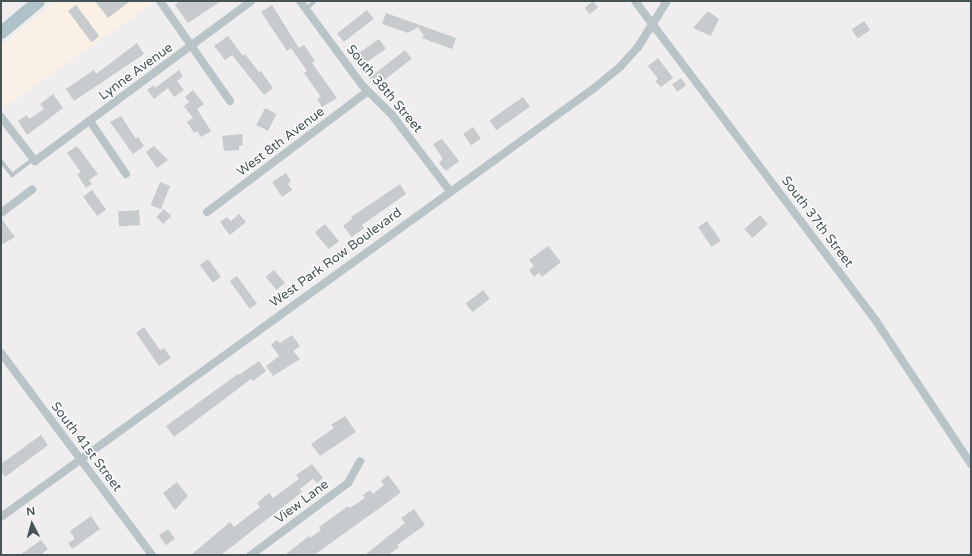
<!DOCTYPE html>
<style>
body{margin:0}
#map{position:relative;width:972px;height:556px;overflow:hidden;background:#efeded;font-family:"Varela Round",sans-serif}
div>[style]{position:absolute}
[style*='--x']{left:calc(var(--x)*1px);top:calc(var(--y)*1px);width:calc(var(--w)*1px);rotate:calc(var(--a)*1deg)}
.commercial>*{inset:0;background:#faf0e6}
.building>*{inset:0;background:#c7cbce;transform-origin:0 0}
.service>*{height:4px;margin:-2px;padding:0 2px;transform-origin:2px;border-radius:2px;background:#b9c4c8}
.minor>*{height:8px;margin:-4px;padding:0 4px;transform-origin:4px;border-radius:4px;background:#b9c4c8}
.primary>*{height:13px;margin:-6.5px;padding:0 6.5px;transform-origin:6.5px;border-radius:6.5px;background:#aec2ca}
span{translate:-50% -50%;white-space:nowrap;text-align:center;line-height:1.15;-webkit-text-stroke:3px #fff;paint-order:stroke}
.street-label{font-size:13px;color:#465458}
.frame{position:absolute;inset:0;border:2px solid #465458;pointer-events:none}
.north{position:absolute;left:12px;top:504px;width:40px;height:40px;-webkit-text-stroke:3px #fff;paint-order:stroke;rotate:354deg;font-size:11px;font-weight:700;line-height:16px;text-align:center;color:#465458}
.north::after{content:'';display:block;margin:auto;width:14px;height:18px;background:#465458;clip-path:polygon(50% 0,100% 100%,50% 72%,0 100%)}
</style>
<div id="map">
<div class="commercial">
<i style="clip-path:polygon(56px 1px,150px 1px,152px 4px,1px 109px,1px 46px)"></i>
</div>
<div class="building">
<i style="clip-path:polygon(95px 1px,130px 1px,108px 18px)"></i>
<i style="clip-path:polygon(180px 1px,221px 1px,188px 23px,175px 5px)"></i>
<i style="left:593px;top:1px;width:8px;height:11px;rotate:50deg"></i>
<i style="left:76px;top:5px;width:39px;height:10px;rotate:53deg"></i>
<i style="clip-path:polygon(272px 5px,299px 48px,304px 45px,315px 61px,312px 63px,337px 98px,322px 107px,317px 99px,321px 97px,304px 73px,307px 71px,291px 48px,287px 51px,261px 12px)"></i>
<i style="left:367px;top:10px;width:11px;height:38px;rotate:52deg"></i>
<i style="clip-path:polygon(708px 11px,719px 19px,711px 36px,693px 28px)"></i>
<i style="clip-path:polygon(386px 13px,456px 38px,452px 49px,422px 38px,424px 36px,418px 27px,408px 33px,382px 24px)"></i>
<i style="left:864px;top:21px;width:11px;height:15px;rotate:56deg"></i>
<i style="clip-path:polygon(228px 36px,243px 56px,245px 54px,259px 72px,261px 71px,273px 88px,264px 95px,232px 55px,225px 60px,214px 46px)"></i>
<i style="left:379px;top:39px;width:12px;height:31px;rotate:55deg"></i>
<i style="clip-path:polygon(137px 43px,144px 54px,74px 101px,66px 89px,94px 70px,96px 74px)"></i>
<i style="left:405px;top:50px;width:11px;height:45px;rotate:52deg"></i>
<i style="clip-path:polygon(658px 58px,673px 78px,661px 87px,655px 81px,658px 79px,648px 66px)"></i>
<i style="clip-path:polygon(179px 70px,183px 76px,177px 81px,184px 90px,174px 97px,168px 88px,154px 99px,147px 90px,154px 85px,155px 88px)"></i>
<i style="left:681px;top:78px;width:9px;height:11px;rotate:54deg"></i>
<i style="clip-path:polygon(193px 90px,204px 104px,197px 109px,211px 131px,201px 137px,197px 131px,194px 133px,187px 122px,193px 118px,184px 106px,189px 102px,185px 97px)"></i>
<i style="clip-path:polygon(53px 94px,63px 108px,27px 135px,18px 121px,27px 115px,29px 119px,44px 109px,40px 104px)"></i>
<i style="left:523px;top:97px;width:12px;height:41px;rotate:55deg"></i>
<i style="left:265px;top:108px;width:13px;height:19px;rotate:27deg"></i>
<i style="clip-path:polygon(121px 116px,136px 139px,138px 137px,144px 146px,133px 154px,110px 122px)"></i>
<i style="left:473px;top:127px;width:14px;height:12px;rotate:56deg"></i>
<i style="clip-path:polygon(242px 134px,243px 145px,239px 146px,239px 150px,224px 151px,222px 136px)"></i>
<i style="clip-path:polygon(442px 139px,459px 161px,446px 171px,439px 163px,443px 159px,433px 144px)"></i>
<i style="clip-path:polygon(77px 146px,98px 174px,89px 180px,92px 184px,86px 188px,77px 174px,81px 172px,67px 153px)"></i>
<i style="clip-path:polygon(154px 146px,168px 160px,157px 168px,146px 152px)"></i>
<i style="clip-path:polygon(286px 173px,291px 181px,288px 184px,292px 190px,282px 197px,272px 182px)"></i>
<i style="left:160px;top:182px;width:11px;height:25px;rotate:22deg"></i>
<i style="clip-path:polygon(400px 184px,406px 194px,362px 225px,364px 228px,352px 237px,343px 226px,352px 219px,351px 217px)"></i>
<i style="left:92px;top:190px;width:24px;height:11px;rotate:54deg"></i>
<i style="left:164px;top:209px;width:10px;height:11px;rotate:45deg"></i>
<i style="left:139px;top:210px;width:15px;height:21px;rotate:86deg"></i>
<i style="clip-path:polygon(239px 214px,246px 222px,230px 235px,220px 222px,227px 217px,231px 221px)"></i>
<i style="left:760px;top:215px;width:12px;height:21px;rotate:48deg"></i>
<i style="clip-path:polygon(1px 218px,15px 237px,1px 245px)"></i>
<i style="left:707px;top:221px;width:24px;height:11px;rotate:55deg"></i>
<i style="left:325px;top:224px;width:22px;height:13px;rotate:51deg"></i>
<i style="clip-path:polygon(548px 246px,561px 262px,542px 277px,539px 273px,534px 277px,529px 270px,534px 266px,529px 260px)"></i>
<i style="left:208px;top:259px;width:22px;height:10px;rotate:54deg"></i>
<i style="left:274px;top:270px;width:17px;height:11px;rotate:50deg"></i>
<i style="left:237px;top:276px;width:34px;height:9px;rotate:54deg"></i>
<i style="left:483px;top:290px;width:11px;height:22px;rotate:52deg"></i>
<i style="clip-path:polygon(144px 327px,160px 350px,164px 348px,171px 358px,159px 366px,136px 333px)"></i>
<i style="clip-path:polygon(292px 335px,300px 346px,293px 351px,300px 359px,273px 376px,266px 366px,279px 356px,271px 345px,277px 340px,280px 343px)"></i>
<i style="clip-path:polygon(259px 361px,266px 371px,253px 381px,251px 379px,174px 437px,166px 426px,238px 374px,239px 375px)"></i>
<i style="clip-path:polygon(345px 416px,356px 432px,320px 456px,311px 444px,334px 428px,331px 425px)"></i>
<i style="clip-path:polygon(41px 435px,48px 445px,5px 477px,1px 471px,1px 464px)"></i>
<i style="clip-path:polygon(312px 464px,323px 478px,317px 483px,313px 479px,300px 489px,302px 492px,221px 555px,191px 555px,230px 522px,234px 527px,260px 507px,257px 503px,269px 493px,273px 498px,299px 479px,296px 475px)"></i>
<i style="clip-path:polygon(388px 475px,401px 492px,388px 502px,314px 555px,285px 555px,309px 536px,310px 538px,321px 530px,319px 527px,348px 506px,350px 508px,365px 498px,363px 495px,370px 490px,373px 494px,384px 485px,381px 481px)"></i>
<i style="clip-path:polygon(177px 482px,188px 496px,175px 510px,163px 493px)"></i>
<i style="clip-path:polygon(414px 509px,425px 525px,397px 545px,399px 547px,388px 555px,365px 555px,405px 523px,401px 518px)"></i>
<i style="clip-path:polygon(91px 516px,100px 529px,72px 549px,68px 543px,75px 539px,70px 531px)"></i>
<i style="left:168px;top:529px;width:12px;height:11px;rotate:55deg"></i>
<i style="clip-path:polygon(41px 540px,48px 549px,41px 555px,20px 555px)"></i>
</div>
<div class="service">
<i style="--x:306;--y:9;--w:12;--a:-42"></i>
<i style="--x:1;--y:161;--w:18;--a:52"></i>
<i style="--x:12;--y:175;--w:26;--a:-37"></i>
</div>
<div class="minor">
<i style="--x:160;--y:1;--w:122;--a:55"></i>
<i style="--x:300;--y:1;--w:104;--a:53.6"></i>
<i style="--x:362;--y:85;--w:42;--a:45"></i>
<i style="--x:392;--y:115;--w:96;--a:52.7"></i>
<i style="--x:635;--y:1;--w:401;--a:53"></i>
<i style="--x:876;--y:321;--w:172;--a:56.4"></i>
<i style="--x:1;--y:117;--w:56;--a:52.3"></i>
<i style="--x:35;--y:161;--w:269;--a:-36.5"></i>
<i style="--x:90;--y:121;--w:64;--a:55.8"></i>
<i style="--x:207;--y:212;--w:201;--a:-36.9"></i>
<i style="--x:1;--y:213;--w:39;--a:-37"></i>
<i style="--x:1;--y:353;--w:252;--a:53.2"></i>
<i style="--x:1;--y:517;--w:731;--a:-35.87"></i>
<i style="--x:593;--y:89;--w:35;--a:-39"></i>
<i style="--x:620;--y:67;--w:27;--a:-48"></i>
<i style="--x:638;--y:47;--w:54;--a:-57.8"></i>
<i style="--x:251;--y:555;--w:121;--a:-36.6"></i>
<i style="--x:348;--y:483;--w:25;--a:-61"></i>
</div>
<div class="primary">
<i style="--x:1;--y:32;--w:48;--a:-40"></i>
</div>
<div class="street-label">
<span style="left:136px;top:72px;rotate:-36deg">Lynne Avenue</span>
<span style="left:384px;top:89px;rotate:50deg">South 38th Street</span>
<span style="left:281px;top:142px;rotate:-37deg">West 8th Avenue</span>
<span style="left:817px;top:222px;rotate:53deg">South 37th Street</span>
<span style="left:336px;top:258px;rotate:-36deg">West Park Row Boulevard</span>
<span style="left:86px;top:447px;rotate:53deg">South 41st Street</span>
<span style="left:302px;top:502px;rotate:-37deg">View Lane</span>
</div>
<div class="frame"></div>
<div class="north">N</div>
</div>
